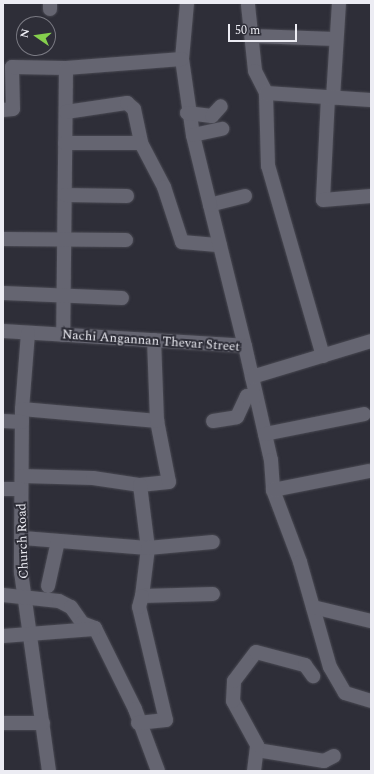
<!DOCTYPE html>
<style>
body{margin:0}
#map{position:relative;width:374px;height:774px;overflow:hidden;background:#2e2e38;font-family:Spectral,serif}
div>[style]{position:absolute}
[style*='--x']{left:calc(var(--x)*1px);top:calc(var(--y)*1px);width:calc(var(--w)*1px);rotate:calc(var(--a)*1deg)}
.roads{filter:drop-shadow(0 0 1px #494952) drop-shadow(0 0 1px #494952)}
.minor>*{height:14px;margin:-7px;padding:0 7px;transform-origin:7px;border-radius:7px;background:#656571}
span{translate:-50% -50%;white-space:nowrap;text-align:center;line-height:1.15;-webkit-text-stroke:4px #2e2e38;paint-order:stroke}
.street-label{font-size:13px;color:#ececf3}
.frame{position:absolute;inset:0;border:4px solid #ececf3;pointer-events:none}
.north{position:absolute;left:16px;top:16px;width:40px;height:40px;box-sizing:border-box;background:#2e2e38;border:1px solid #7a7a83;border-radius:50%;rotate:283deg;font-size:11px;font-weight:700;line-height:16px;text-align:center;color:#ececf3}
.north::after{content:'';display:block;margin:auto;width:14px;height:18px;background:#85cf4d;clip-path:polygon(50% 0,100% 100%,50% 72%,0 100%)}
.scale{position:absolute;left:228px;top:24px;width:69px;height:18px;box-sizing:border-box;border:2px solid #ececf3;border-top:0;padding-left:5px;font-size:12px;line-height:14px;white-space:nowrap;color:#ececf3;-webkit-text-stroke:3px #2e2e38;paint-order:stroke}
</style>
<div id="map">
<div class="roads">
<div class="minor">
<i style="--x:50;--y:3;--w:6;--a:90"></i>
<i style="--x:187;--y:3;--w:56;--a:95.1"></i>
<i style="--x:182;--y:59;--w:77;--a:81.8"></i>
<i style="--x:248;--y:5;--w:66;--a:83.9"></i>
<i style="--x:255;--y:71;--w:25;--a:63"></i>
<i style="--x:253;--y:36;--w:82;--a:2.1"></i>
<i style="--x:66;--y:68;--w:116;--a:-4.4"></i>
<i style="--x:328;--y:97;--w:103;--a:92.8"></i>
<i style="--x:323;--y:200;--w:48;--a:-4.8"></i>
<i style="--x:333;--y:98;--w:95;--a:-86.4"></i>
<i style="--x:3;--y:110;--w:10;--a:-6"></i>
<i style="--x:13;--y:109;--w:42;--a:-91.4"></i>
<i style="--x:12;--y:67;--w:54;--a:1.1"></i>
<i style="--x:66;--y:68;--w:267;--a:90.6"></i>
<i style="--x:66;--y:112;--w:62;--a:-8.4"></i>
<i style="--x:127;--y:103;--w:9;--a:41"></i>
<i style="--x:134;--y:109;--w:35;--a:78"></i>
<i style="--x:141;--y:143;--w:50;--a:62.4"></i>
<i style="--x:164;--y:187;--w:58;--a:71.9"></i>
<i style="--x:182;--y:242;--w:38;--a:5"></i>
<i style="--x:187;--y:113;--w:25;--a:7"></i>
<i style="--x:212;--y:116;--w:13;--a:-48"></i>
<i style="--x:65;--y:143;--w:76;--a:0"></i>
<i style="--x:65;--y:195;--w:62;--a:0.9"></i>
<i style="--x:245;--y:196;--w:36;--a:166"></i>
<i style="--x:210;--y:205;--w:145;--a:76.1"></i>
<i style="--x:210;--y:205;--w:72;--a:-103.7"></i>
<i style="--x:193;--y:135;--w:30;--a:-12"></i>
<i style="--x:3;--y:239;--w:123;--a:0.5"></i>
<i style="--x:3;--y:293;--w:119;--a:2.4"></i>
<i style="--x:3;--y:331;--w:242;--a:3.5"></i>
<i style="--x:245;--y:346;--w:117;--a:77.2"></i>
<i style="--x:271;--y:460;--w:30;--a:86"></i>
<i style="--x:273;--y:490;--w:77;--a:69.4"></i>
<i style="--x:300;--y:562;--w:109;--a:74.1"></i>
<i style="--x:330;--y:667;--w:30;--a:60"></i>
<i style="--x:345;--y:693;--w:27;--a:17"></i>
<i style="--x:28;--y:333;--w:76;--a:94.5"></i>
<i style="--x:22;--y:409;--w:163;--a:90.4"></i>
<i style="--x:21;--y:572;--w:201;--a:82"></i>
<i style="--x:323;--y:356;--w:198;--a:-106.1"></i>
<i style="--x:268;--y:166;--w:73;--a:-91.6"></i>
<i style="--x:266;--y:93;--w:105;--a:3.8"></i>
<i style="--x:252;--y:377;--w:124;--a:-16.8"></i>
<i style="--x:22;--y:409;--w:136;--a:5.1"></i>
<i style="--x:3;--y:421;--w:19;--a:3"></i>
<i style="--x:213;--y:421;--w:24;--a:-9"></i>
<i style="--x:237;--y:417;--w:23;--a:-65"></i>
<i style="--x:247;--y:396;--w:9;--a:0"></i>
<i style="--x:265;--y:434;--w:101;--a:-11.4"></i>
<i style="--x:22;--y:476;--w:71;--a:1.6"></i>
<i style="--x:93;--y:478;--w:48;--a:8.5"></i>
<i style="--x:140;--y:485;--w:29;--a:-6"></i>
<i style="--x:169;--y:482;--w:62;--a:-101.1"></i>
<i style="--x:157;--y:421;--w:81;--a:-92.1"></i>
<i style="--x:140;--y:485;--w:64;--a:82.8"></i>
<i style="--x:148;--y:548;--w:48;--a:97.1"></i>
<i style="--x:142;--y:596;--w:71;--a:-1.6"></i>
<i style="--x:3;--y:489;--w:18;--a:0"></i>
<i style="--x:273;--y:490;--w:98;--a:-11.2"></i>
<i style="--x:23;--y:538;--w:125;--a:4.6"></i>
<i style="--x:148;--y:548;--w:65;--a:-5.3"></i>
<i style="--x:48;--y:586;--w:46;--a:-77.5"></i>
<i style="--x:3;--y:595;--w:56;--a:6.1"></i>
<i style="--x:59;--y:601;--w:13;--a:27"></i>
<i style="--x:71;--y:607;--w:19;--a:55"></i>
<i style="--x:82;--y:623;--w:14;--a:21"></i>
<i style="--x:95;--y:628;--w:90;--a:63.7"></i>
<i style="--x:135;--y:709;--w:66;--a:69.6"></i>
<i style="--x:313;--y:607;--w:60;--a:13.6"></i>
<i style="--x:3;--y:636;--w:91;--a:-4.4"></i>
<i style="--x:3;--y:723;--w:40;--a:0"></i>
<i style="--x:138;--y:723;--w:28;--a:-6"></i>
<i style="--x:166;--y:720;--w:116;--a:-103.4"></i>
<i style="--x:139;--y:607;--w:11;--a:-75"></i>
<i style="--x:257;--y:750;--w:68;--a:9.3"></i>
<i style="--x:324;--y:761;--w:11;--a:-27"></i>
<i style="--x:254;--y:771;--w:26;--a:-83"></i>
<i style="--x:257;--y:745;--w:50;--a:-118.6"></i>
<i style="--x:233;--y:701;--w:20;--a:-87"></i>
<i style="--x:234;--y:681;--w:36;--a:-53"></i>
<i style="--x:256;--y:652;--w:51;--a:14.9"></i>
<i style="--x:305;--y:665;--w:14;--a:54"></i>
</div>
</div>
<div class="street-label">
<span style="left:151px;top:341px;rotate:4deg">Nachi Angannan Thevar Street</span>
<span style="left:23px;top:541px;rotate:-92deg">Church Road</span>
</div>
<div class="frame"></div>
<div class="north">N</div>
<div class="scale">50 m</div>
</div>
